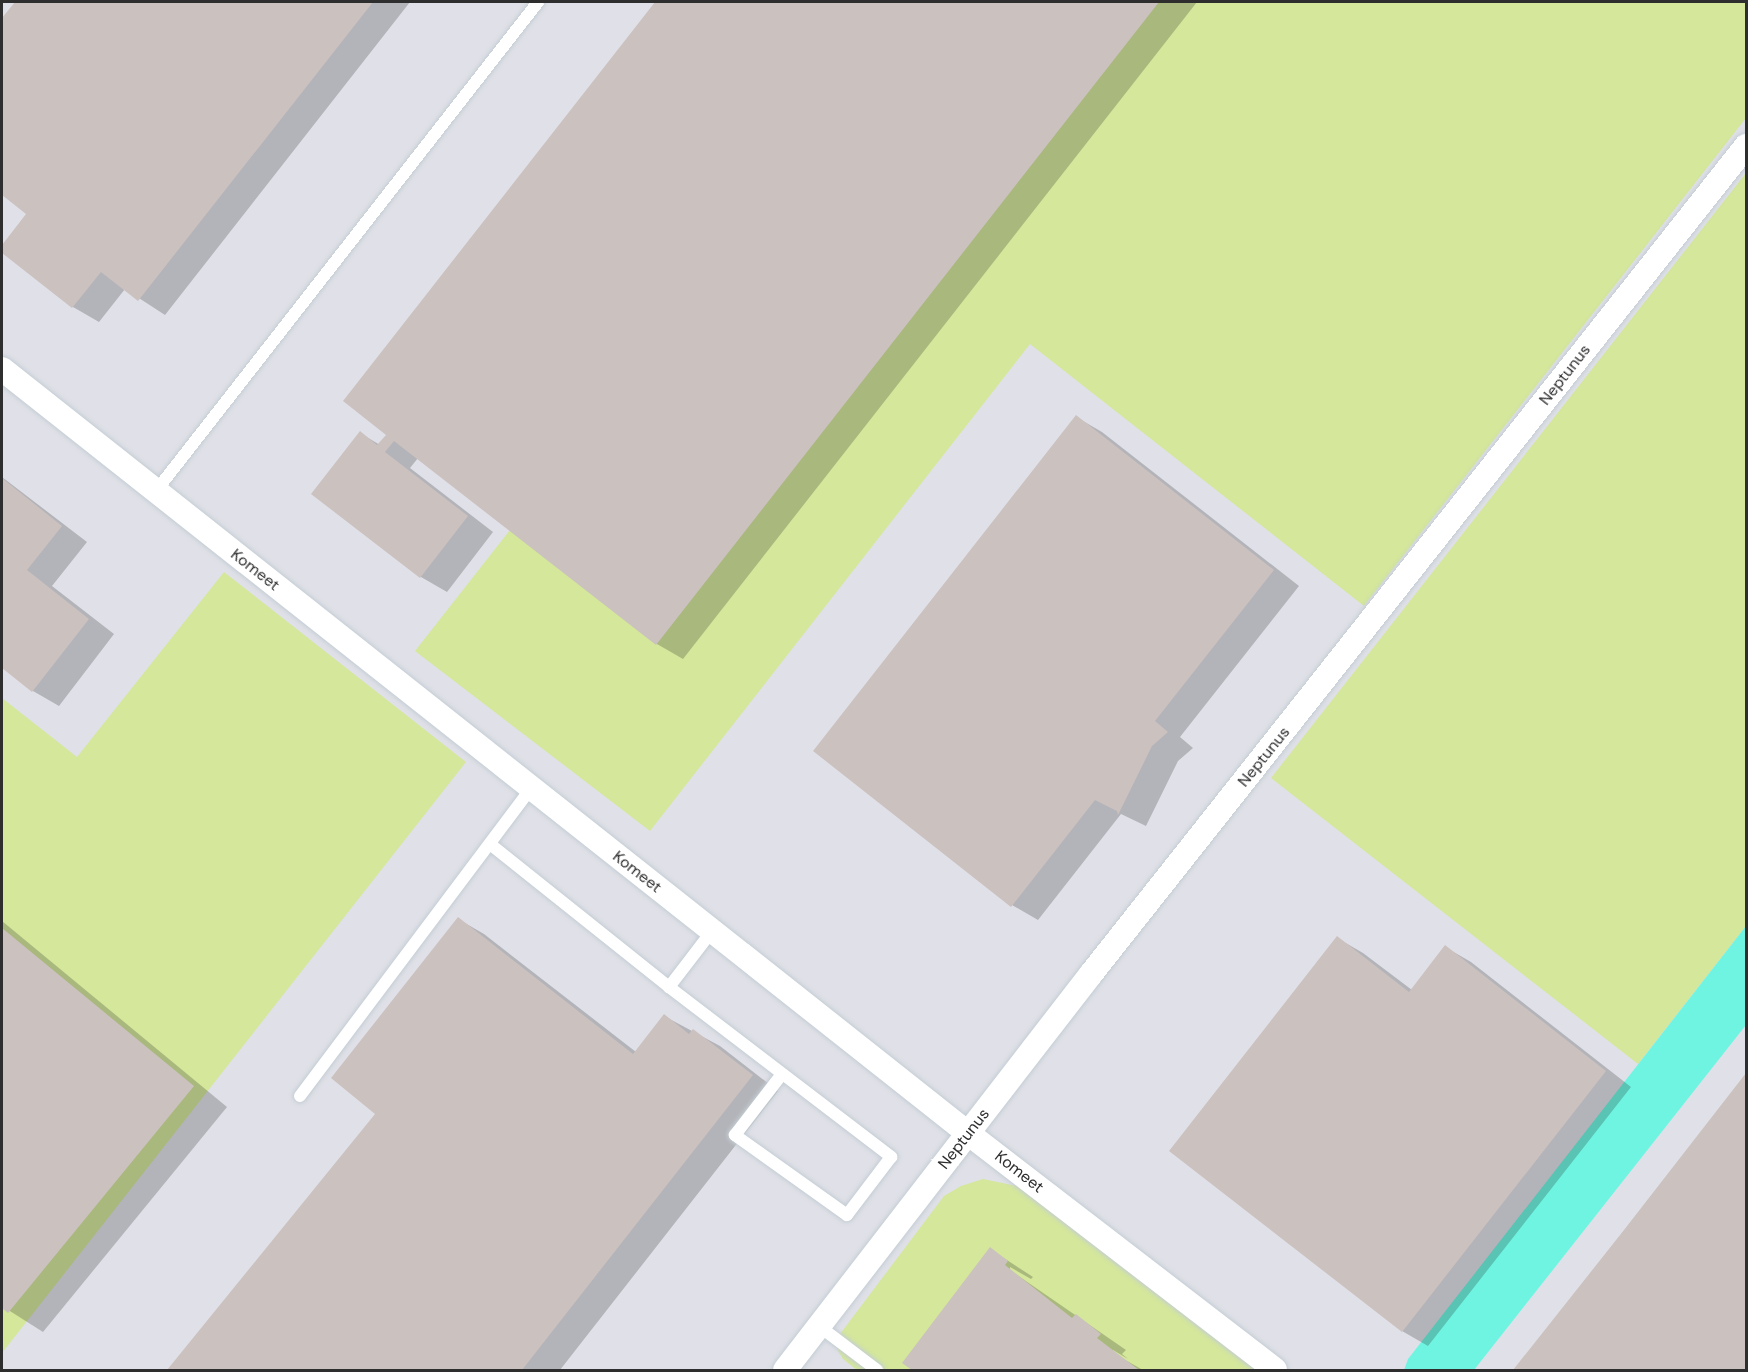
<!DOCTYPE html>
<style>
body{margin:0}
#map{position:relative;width:1748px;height:1372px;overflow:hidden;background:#efe2e0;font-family:"DM Sans",sans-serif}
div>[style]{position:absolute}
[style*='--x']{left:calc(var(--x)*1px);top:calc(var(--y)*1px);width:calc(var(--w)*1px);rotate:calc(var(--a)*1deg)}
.industrial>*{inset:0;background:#e0e1e8;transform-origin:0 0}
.green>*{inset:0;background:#d4e79b}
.water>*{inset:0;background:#70f4e2}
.shadow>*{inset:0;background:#0003}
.building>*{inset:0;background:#cbc1be}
.roads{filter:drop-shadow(0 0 2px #c4cdd4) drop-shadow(0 0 2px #c4cdd4)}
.lane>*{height:12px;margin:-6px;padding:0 6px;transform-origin:6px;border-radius:6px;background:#fff}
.street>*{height:24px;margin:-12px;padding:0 12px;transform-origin:12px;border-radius:12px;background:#fff}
span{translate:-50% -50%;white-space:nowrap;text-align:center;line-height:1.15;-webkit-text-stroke:6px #fff;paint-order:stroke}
.street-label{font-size:16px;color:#2e2e2e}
.frame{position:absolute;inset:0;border:3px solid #2e2e2e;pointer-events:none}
</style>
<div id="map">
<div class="industrial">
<i style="left:2px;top:2px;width:1744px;height:1368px"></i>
</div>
<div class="green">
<i style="clip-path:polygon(925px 2px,1746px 2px,1746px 118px,1364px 606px,1030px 344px,650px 831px,415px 651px)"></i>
<i style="clip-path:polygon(1746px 173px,1746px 926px,1638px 1064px,1271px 778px)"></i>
<i style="clip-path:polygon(224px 572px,466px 762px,2px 1353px,2px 698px,77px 757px)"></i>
<i style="clip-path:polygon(983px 1179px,1021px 1187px,1260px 1370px,857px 1370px,843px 1359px,837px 1349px,837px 1338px,944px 1196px,961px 1186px)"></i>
</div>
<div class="water">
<i style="clip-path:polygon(1746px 926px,1746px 1025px,1474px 1370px,1404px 1370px,1408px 1359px)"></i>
</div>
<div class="shadow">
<i style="clip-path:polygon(17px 2px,410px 2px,165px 315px,125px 289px,99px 322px,73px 307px,2px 251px,2px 247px,28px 213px,2px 193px,2px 21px)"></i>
<i style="clip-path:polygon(657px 2px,1197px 2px,683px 659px,657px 644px,418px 458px,410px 468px,493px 532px,447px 592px,421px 577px,313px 494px,360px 433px,380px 445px,388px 434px,345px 401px)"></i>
<i style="clip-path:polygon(1076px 417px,1102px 432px,1299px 586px,1180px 737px,1193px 748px,1178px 761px,1146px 826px,1121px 814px,1038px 920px,1012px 905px)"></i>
<i style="clip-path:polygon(2px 477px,87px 542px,52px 586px,114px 634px,59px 706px,33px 691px,2px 666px)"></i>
<i style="clip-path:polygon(458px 919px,484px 934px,636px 1052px,664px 1016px,720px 1046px,778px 1091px,560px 1370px,168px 1370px,377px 1113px)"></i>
<i style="clip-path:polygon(2px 921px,227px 1107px,43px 1332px,2px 1306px)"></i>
<i style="clip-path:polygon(1337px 938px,1363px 953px,1412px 990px,1445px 947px,1471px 962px,1631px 1087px,1428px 1346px,1402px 1331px)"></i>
<i style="clip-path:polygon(1746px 1075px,1746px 1370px,1515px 1370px)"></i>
<i style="clip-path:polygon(990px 1249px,1033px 1277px,1031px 1279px,1010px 1267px,1010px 1270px,1126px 1350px,1122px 1354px,1128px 1359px,1113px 1350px,1111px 1352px,1143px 1370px,914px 1370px,904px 1363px)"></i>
</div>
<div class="building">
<i style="clip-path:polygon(15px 2px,373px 2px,138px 301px,101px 272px,72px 308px,2px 253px,2px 245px,26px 214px,2px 195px,2px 18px)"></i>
<i style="clip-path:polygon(655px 2px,1159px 2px,656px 645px,394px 441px,385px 452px,468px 516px,420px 578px,311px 494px,360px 431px,377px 445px,386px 435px,343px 401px)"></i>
<i style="clip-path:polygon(1076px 415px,1274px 570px,1155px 721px,1168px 732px,1152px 746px,1118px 815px,1117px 811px,1095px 800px,1011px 907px,813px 751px)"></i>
<i style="clip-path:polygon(2px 478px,62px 526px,27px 570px,89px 619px,32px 692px,2px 668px)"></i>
<i style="clip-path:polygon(458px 917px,633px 1054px,664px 1014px,689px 1034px,693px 1029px,753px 1075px,522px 1370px,167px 1370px,375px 1114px,331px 1078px)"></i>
<i style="clip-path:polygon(2px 928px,194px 1086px,8px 1313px,2px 1308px)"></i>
<i style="clip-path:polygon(1337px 936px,1409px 992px,1445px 945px,1606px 1071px,1402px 1332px,1169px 1151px)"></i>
<i style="clip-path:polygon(1746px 1073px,1746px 1370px,1513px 1370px,1624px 1230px)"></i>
<i style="clip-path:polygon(990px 1247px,1008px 1261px,1005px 1265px,1072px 1318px,1076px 1314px,1101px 1334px,1097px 1338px,1139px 1370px,912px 1370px,902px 1363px)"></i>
</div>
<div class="roads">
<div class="lane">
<i style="--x:156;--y:491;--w:621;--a:-52"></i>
<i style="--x:490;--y:844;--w:229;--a:38.6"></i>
<i style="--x:712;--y:931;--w:71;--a:127.5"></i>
<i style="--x:669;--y:987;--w:280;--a:37.4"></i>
<i style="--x:891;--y:1157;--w:73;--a:127.2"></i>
<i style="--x:847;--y:1215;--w:138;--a:-144.5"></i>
<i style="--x:735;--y:1135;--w:77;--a:-52.4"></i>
<i style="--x:300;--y:1096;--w:385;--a:-53.1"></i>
<i style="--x:819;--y:1326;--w:73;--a:37.2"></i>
</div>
<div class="street">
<i style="--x:2;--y:369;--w:1233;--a:38.35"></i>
<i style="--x:969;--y:1134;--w:386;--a:37.6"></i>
<i style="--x:785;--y:1370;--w:500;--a:-52.31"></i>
<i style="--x:1091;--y:974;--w:1056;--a:-51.65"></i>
</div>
</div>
<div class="street-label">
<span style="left:1565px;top:375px;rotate:-52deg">Neptunus</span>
<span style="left:255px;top:570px;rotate:38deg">Komeet</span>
<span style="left:1264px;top:757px;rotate:-51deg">Neptunus</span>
<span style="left:637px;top:872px;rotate:38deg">Komeet</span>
<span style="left:964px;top:1139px;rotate:-52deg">Neptunus</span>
<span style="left:1019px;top:1172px;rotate:38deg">Komeet</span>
</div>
<div class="frame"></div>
</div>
